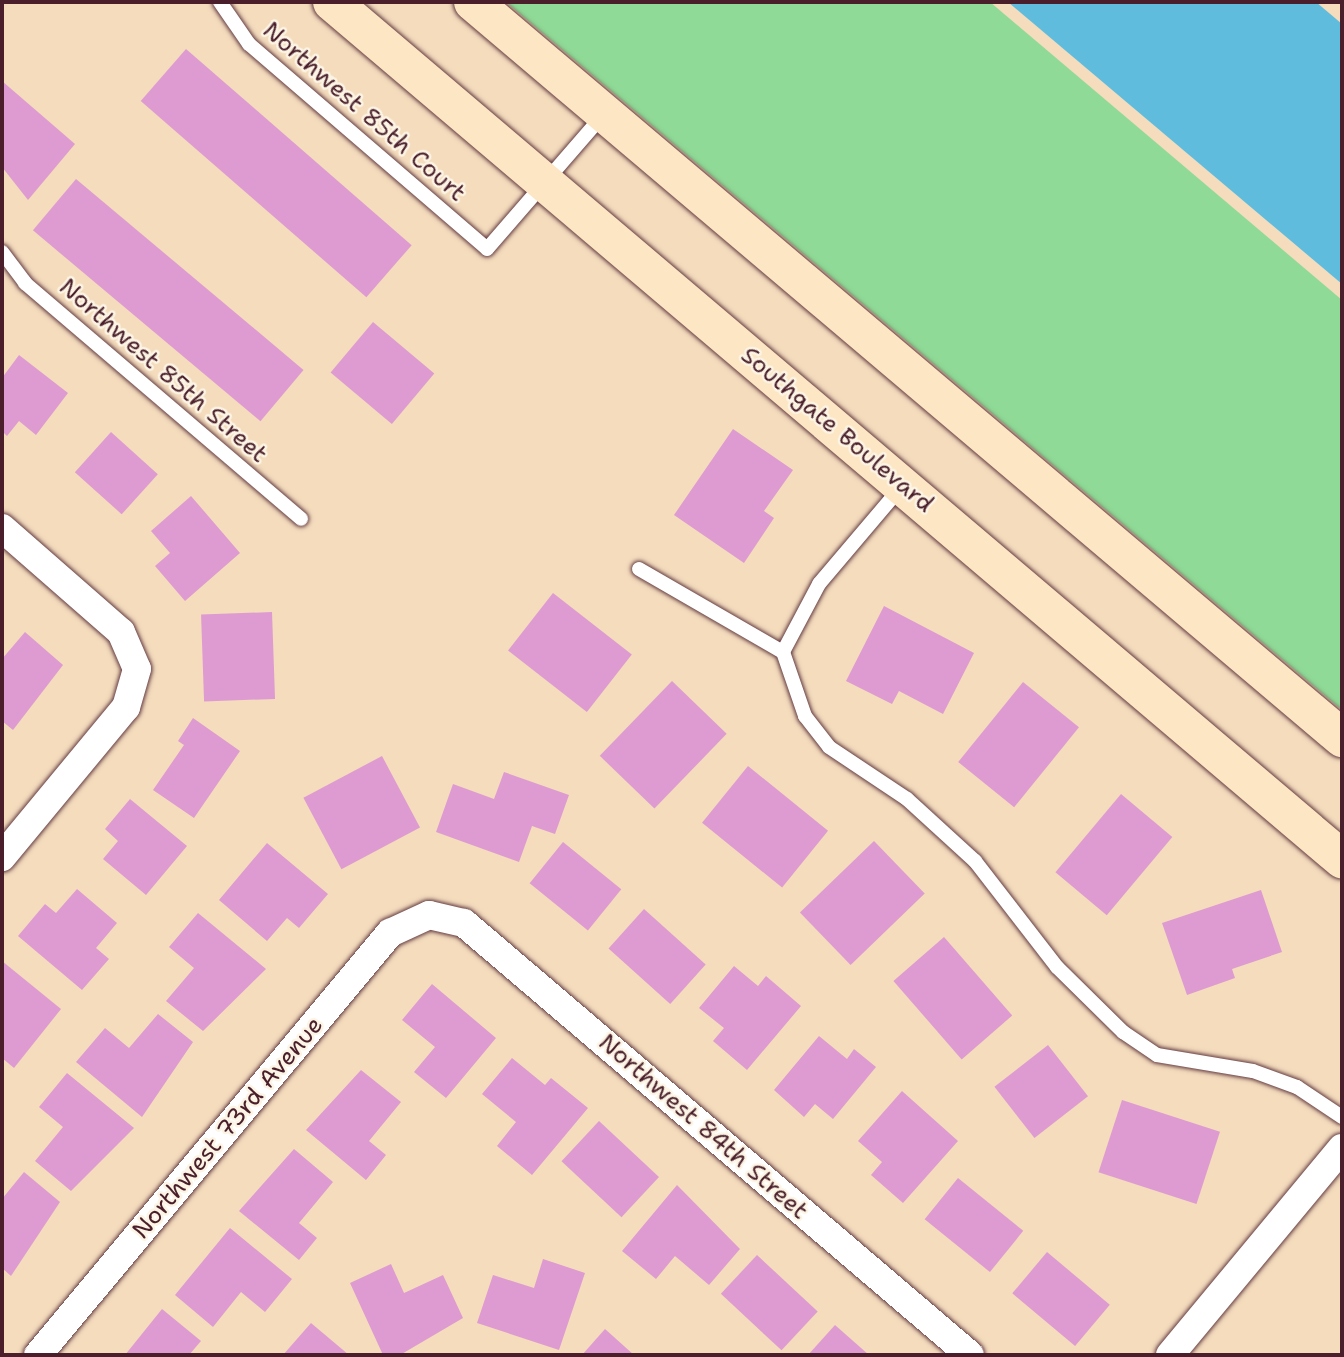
<!DOCTYPE html>
<style>
body{margin:0}
#map{position:relative;width:1344px;height:1357px;overflow:hidden;background:#f4dcbd;font-family:"Shantell Sans",sans-serif}
div>[style]{position:absolute}
[style*='--x']{left:calc(var(--x)*1px);top:calc(var(--y)*1px);width:calc(var(--w)*1px);rotate:calc(var(--a)*1deg)}
.green>*{inset:0;background:#8fda96}
.water>*{inset:0;background:#5fbcdd}
.building>*{inset:0;background:#de9bd1;transform-origin:0 0}
.roads{filter:drop-shadow(0 0 2px #643b41) drop-shadow(0 0 2px #643b41)}
.service>*{height:14px;margin:-7px;padding:0 7px;transform-origin:7px;border-radius:7px;background:#fff}
.minor>*{height:28px;margin:-14px;padding:0 14px;transform-origin:14px;border-radius:14px;background:#fff}
.secondary>*{height:38px;margin:-19px;padding:0 19px;transform-origin:19px;border-radius:19px;background:#fce6c4}
span{translate:-50% -50%;white-space:nowrap;text-align:center;line-height:1.15;-webkit-text-stroke:5px #fcf5e5;paint-order:stroke}
.street-label{font-size:24px;color:#4a1f2b}
.frame{position:absolute;inset:0;border:4px solid #4a1f2b;pointer-events:none}
</style>
<div id="map">
<div class="green">
<i style="clip-path:polygon(506px 2px,990px 2px,1342px 300px,1342px 710px)"></i>
</div>
<div class="water">
<i style="clip-path:polygon(1008px 2px,1316px 2px,1342px 24px,1342px 284px)"></i>
</div>
<div class="building">
<i style="left:186px;top:49px;width:299px;height:69px;rotate:41deg"></i>
<i style="clip-path:polygon(2px 81px,75px 144px,28px 200px,2px 167px)"></i>
<i style="left:76px;top:179px;width:297px;height:67px;rotate:40deg"></i>
<i style="left:373px;top:322px;width:80px;height:66px;rotate:40deg"></i>
<i style="clip-path:polygon(19px 355px,68px 393px,36px 435px,19px 421px,7px 436px,2px 431px,2px 378px)"></i>
<i style="clip-path:polygon(733px 429px,793px 470px,764px 511px,774px 518px,744px 563px,674px 515px)"></i>
<i style="left:111px;top:432px;width:63px;height:54px;rotate:42deg"></i>
<i style="clip-path:polygon(191px 496px,240px 553px,185px 601px,155px 566px,170px 553px,151px 531px)"></i>
<i style="left:553px;top:593px;width:100px;height:73px;rotate:38deg"></i>
<i style="clip-path:polygon(884px 606px,974px 653px,943px 714px,899px 691px,892px 704px,846px 681px)"></i>
<i style="left:272px;top:612px;width:87px;height:71px;rotate:88deg"></i>
<i style="clip-path:polygon(25px 632px,63px 665px,13px 730px,2px 721px,2px 659px)"></i>
<i style="left:672px;top:681px;width:76px;height:104px;rotate:44deg"></i>
<i style="left:1023px;top:682px;width:72px;height:103px;rotate:39deg"></i>
<i style="clip-path:polygon(193px 718px,240px 751px,194px 818px,153px 790px,184px 745px,178px 741px)"></i>
<i style="left:382px;top:756px;width:81px;height:89px;rotate:62deg"></i>
<i style="left:748px;top:766px;width:103px;height:73px;rotate:39deg"></i>
<i style="clip-path:polygon(504px 772px,569px 795px,555px 834px,532px 826px,519px 862px,436px 832px,453px 784px,494px 799px)"></i>
<i style="left:1121px;top:794px;width:67px;height:102px;rotate:40deg"></i>
<i style="clip-path:polygon(130px 799px,187px 846px,146px 895px,103px 859px,118px 841px,105px 829px)"></i>
<i style="left:874px;top:841px;width:73px;height:103px;rotate:46deg"></i>
<i style="left:563px;top:842px;width:75px;height:53px;rotate:39deg"></i>
<i style="clip-path:polygon(267px 843px,328px 894px,299px 928px,287px 918px,267px 941px,219px 900px)"></i>
<i style="clip-path:polygon(77px 889px,117px 923px,96px 948px,109px 959px,82px 990px,18px 936px,45px 904px,56px 913px)"></i>
<i style="clip-path:polygon(1261px 890px,1282px 952px,1232px 969px,1235px 978px,1187px 995px,1162px 923px)"></i>
<i style="left:644px;top:909px;width:83px;height:53px;rotate:42deg"></i>
<i style="clip-path:polygon(198px 913px,266px 969px,203px 1031px,166px 1001px,194px 968px,169px 947px)"></i>
<i style="left:944px;top:937px;width:104px;height:67px;rotate:49deg"></i>
<i style="clip-path:polygon(2px 961px,61px 1009px,14px 1068px,2px 1058px)"></i>
<i style="clip-path:polygon(734px 966px,758px 986px,766px 976px,801px 1006px,747px 1070px,713px 1041px,724px 1028px,699px 1008px)"></i>
<i style="clip-path:polygon(432px 984px,496px 1038px,446px 1098px,414px 1072px,435px 1047px,402px 1020px)"></i>
<i style="clip-path:polygon(158px 1014px,193px 1042px,142px 1117px,76px 1062px,105px 1028px,129px 1048px)"></i>
<i style="clip-path:polygon(819px 1036px,847px 1059px,854px 1049px,876px 1067px,833px 1119px,815px 1104px,804px 1117px,774px 1090px)"></i>
<i style="left:1048px;top:1045px;width:65px;height:68px;rotate:52deg"></i>
<i style="clip-path:polygon(512px 1058px,545px 1085px,551px 1078px,588px 1108px,532px 1175px,497px 1146px,516px 1122px,482px 1094px)"></i>
<i style="clip-path:polygon(361px 1070px,401px 1102px,369px 1141px,386px 1155px,366px 1180px,306px 1130px)"></i>
<i style="clip-path:polygon(67px 1073px,134px 1128px,71px 1191px,35px 1161px,63px 1127px,39px 1107px)"></i>
<i style="clip-path:polygon(902px 1091px,958px 1141px,903px 1203px,871px 1175px,882px 1162px,858px 1141px)"></i>
<i style="left:1122px;top:1100px;width:103px;height:76px;rotate:18deg"></i>
<i style="left:599px;top:1121px;width:82px;height:55px;rotate:43deg"></i>
<i style="clip-path:polygon(294px 1149px,333px 1182px,299px 1223px,317px 1238px,299px 1260px,239px 1211px)"></i>
<i style="clip-path:polygon(24px 1172px,60px 1202px,11px 1276px,2px 1268px,2px 1199px)"></i>
<i style="left:958px;top:1178px;width:84px;height:53px;rotate:39deg"></i>
<i style="clip-path:polygon(677px 1185px,740px 1249px,709px 1285px,675px 1256px,656px 1279px,622px 1251px)"></i>
<i style="clip-path:polygon(230px 1228px,292px 1279px,265px 1312px,241px 1292px,213px 1327px,175px 1295px)"></i>
<i style="left:1047px;top:1252px;width:82px;height:54px;rotate:40deg"></i>
<i style="left:757px;top:1255px;width:83px;height:53px;rotate:43deg"></i>
<i style="clip-path:polygon(543px 1259px,585px 1273px,559px 1350px,477px 1323px,493px 1275px,534px 1288px)"></i>
<i style="clip-path:polygon(391px 1264px,404px 1293px,443px 1275px,463px 1318px,400px 1355px,383px 1355px,350px 1283px)"></i>
<i style="clip-path:polygon(162px 1309px,201px 1341px,189px 1355px,125px 1355px)"></i>
<i style="clip-path:polygon(311px 1323px,349px 1355px,283px 1355px)"></i>
<i style="clip-path:polygon(835px 1325px,869px 1355px,808px 1355px)"></i>
<i style="clip-path:polygon(605px 1329px,634px 1355px,582px 1355px)"></i>
</div>
<div class="roads">
<div class="service">
<i style="--x:220;--y:2;--w:51;--a:55.4"></i>
<i style="--x:249;--y:44;--w:314;--a:40.7"></i>
<i style="--x:487;--y:249;--w:177;--a:-49.1"></i>
<i style="--x:2;--y:252;--w:39;--a:53"></i>
<i style="--x:25;--y:283;--w:363;--a:40.5"></i>
<i style="--x:902;--y:486;--w:128;--a:130.3"></i>
<i style="--x:819;--y:584;--w:77;--a:117.9"></i>
<i style="--x:783;--y:652;--w:68;--a:71"></i>
<i style="--x:805;--y:716;--w:39;--a:52"></i>
<i style="--x:829;--y:747;--w:94;--a:33.7"></i>
<i style="--x:907;--y:799;--w:92;--a:42.4"></i>
<i style="--x:975;--y:861;--w:134;--a:52.3"></i>
<i style="--x:1057;--y:967;--w:93;--a:44.6"></i>
<i style="--x:1123;--y:1032;--w:41;--a:34.1"></i>
<i style="--x:1157;--y:1055;--w:97;--a:9.5"></i>
<i style="--x:1253;--y:1071;--w:47;--a:20"></i>
<i style="--x:1297;--y:1087;--w:54;--a:33.7"></i>
<i style="--x:639;--y:569;--w:166;--a:30"></i>
</div>
<div class="minor">
<i style="--x:2;--y:528;--w:158;--a:41.2"></i>
<i style="--x:121;--y:632;--w:40;--a:66.6"></i>
<i style="--x:137;--y:669;--w:40;--a:106"></i>
<i style="--x:126;--y:707;--w:195;--a:129.6"></i>
<i style="--x:38;--y:1355;--w:550;--a:-50.17"></i>
<i style="--x:390;--y:933;--w:43;--a:-24.8"></i>
<i style="--x:429;--y:915;--w:36;--a:13"></i>
<i style="--x:464;--y:923;--w:665;--a:40.49"></i>
<i style="--x:1170;--y:1355;--w:269;--a:-50.3"></i>
</div>
<div class="secondary">
<i style="--x:332;--y:2;--w:1325;--a:40.32"></i>
<i style="--x:473;--y:2;--w:1139;--a:40.26"></i>
</div>
</div>
<div class="street-label">
<span style="left:364px;top:112px;rotate:41deg">Northwest 85th Court</span>
<span style="left:163px;top:371px;rotate:41deg">Northwest 85th Street</span>
<span style="left:837px;top:430px;rotate:40deg">Southgate Boulevard</span>
<span style="left:703px;top:1127px;rotate:41deg">Northwest 84th Street</span>
<span style="left:228px;top:1128px;rotate:-50deg">Northwest 73rd Avenue</span>
</div>
<div class="frame"></div>
</div>
